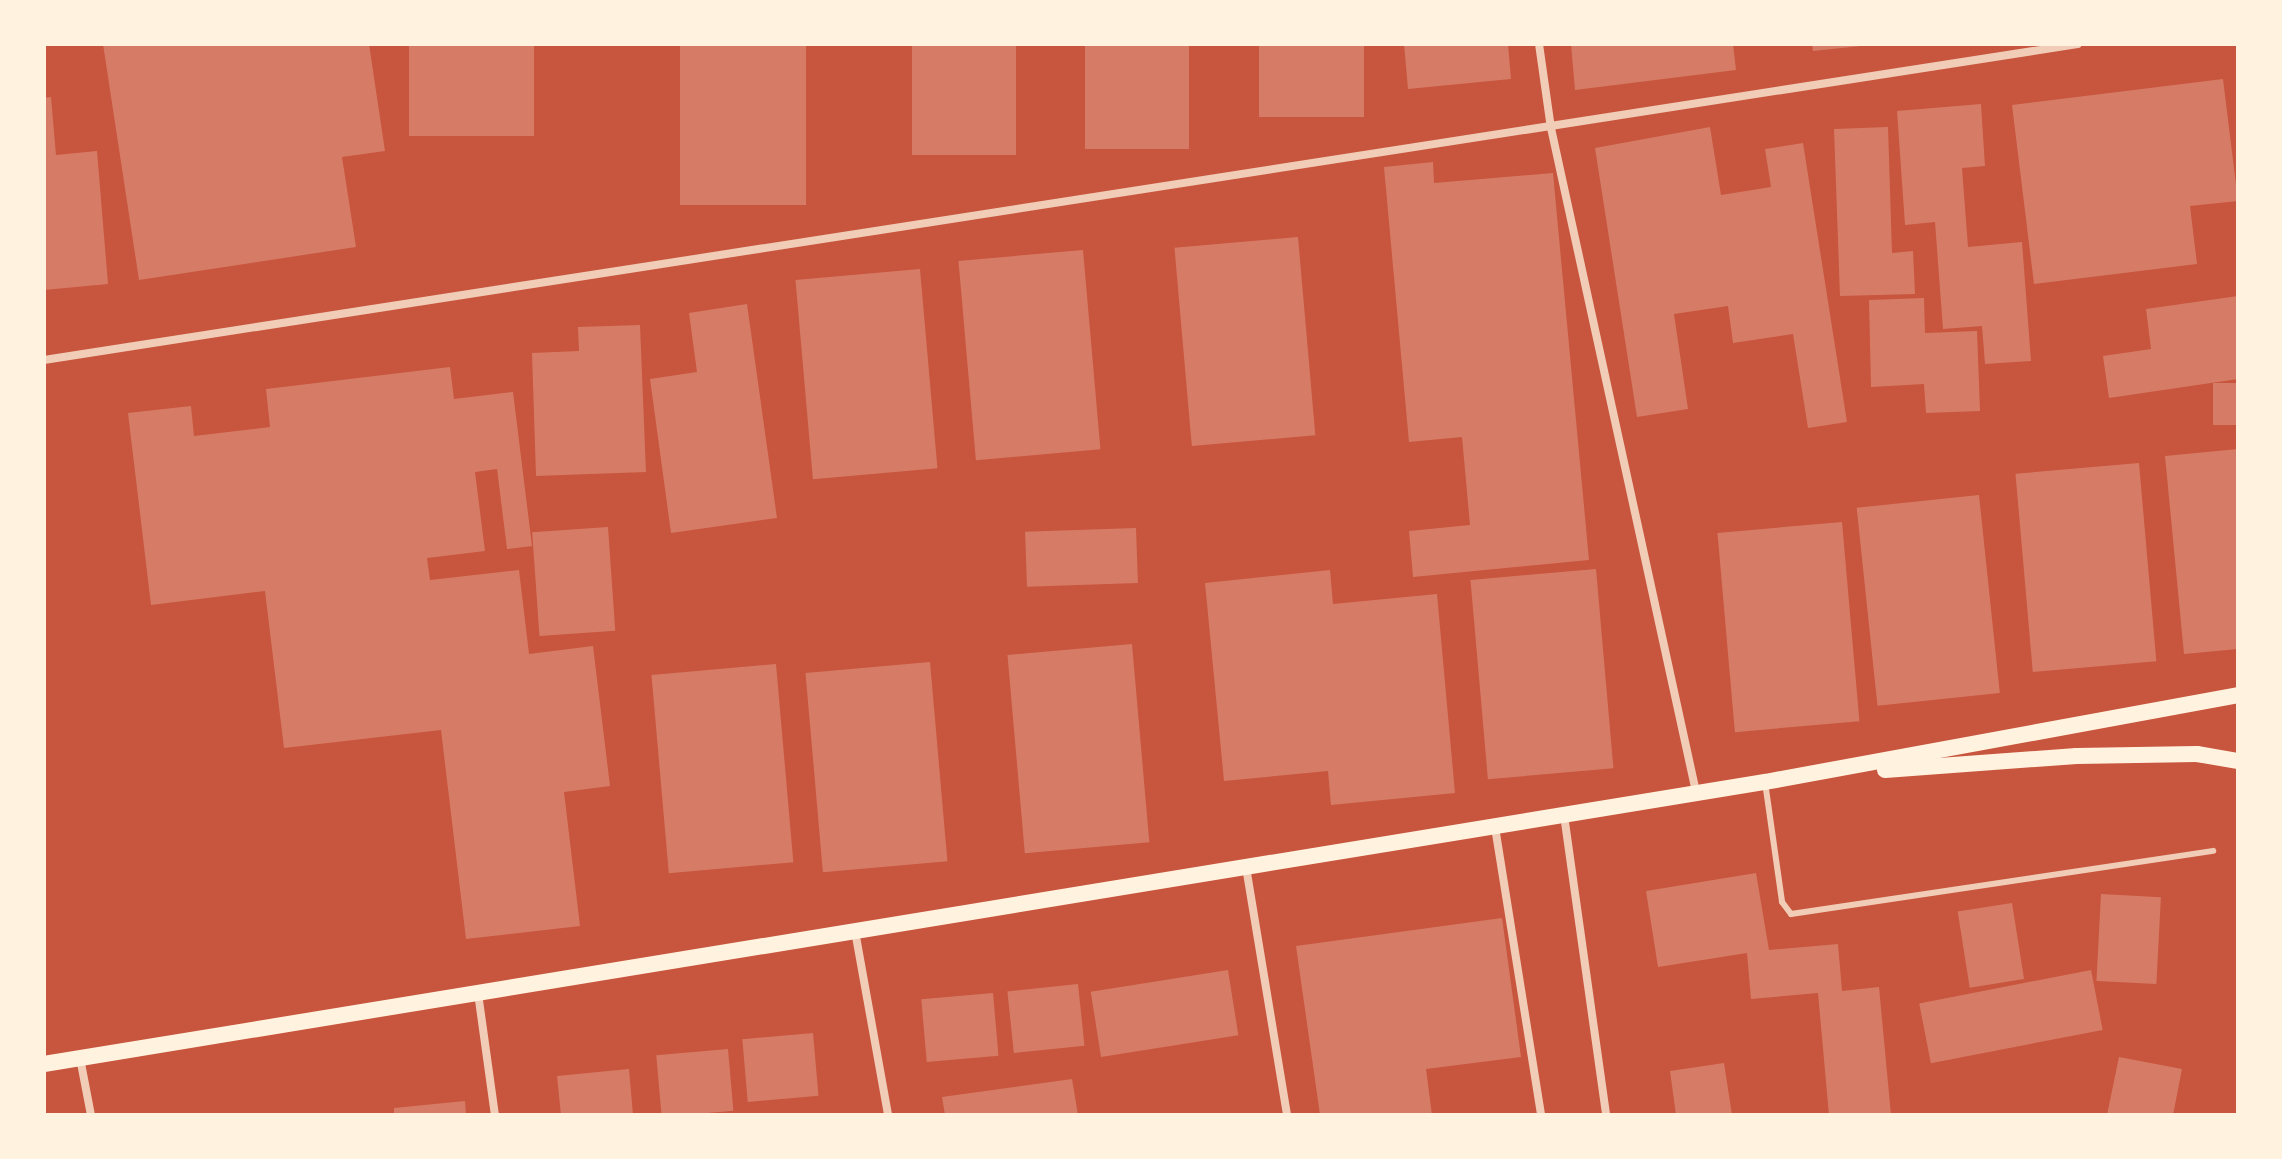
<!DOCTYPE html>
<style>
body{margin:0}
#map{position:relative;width:2282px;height:1159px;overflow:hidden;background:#c8553d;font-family:"Golos Text",sans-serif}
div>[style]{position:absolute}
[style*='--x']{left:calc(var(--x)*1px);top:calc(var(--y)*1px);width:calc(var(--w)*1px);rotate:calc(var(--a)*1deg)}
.building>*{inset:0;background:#d67c66;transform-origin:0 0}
.service>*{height:6px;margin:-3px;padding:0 3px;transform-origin:3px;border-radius:3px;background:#f1ccb7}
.minor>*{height:8px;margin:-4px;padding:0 4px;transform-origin:4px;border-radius:4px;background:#f1ccb7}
.secondary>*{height:16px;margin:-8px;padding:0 8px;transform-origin:8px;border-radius:8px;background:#fff3e0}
span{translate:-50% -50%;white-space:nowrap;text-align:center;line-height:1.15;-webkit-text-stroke:8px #fff3e0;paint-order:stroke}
.frame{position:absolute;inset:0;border:46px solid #fff3e0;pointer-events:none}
</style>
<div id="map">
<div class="building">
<i style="clip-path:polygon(103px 44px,369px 44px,385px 151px,342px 157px,356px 247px,139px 280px)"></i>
<i style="left:409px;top:44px;width:125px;height:92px"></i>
<i style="left:680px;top:44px;width:126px;height:161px"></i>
<i style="left:912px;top:44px;width:104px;height:111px"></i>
<i style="left:1085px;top:44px;width:104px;height:105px"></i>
<i style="left:1259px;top:44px;width:105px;height:73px"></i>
<i style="clip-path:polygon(1404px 44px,1508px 44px,1511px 79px,1408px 89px)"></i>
<i style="clip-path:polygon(1571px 44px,1733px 44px,1736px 70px,1575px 90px)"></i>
<i style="clip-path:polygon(1812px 44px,1861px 44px,1861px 46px,1813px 51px)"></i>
<i style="clip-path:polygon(2223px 79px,2238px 201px,2190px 206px,2197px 264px,2034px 284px,2012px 105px)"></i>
<i style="clip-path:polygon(51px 97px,56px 155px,97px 151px,108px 284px,44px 290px,44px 98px)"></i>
<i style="clip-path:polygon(1981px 104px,1985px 166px,1962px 168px,1968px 247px,2022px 242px,2031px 361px,1985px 364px,1982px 326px,1943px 329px,1935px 222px,1905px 225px,1897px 111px)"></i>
<i style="clip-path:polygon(1710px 127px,1721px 195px,1771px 187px,1765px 149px,1803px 143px,1847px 422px,1808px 428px,1793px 334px,1733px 343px,1728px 306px,1674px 314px,1688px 409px,1637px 417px,1595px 148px)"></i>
<i style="clip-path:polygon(1888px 127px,1892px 253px,1913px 251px,1915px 294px,1840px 296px,1834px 129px)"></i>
<i style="clip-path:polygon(1433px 162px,1434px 183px,1553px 173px,1589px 560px,1413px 577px,1409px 531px,1470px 525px,1462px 437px,1409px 442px,1384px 167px)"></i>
<i style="left:1298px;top:237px;width:199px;height:124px;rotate:85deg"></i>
<i style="left:1083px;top:250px;width:200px;height:125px;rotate:85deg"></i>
<i style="left:920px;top:269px;width:200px;height:125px;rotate:85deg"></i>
<i style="clip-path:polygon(2238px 296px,2238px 379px,2109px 398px,2103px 356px,2151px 349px,2146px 309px)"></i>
<i style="clip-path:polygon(1924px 298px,1925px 333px,1977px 331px,1980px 411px,1926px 413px,1924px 384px,1871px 387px,1869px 300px)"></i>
<i style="clip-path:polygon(747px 304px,777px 518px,671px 533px,650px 379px,697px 372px,689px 313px)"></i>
<i style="clip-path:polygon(640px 325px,646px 472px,536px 476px,532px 353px,579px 351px,578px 327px)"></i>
<i style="clip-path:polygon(450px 367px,454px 399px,513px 392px,532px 546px,507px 549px,497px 469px,475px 472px,485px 551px,427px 558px,430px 580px,519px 570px,529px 654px,593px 646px,610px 786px,564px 792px,580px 926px,466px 939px,441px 730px,284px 748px,265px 591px,151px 605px,128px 413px,191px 406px,194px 436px,270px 427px,266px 389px)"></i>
<i style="left:2238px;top:383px;width:42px;height:25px;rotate:90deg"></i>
<i style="clip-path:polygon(2238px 449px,2238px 649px,2184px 654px,2165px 456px)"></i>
<i style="left:2139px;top:463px;width:199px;height:124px;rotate:85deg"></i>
<i style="left:1979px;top:495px;width:199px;height:123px;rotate:84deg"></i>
<i style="left:1842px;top:522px;width:200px;height:125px;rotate:85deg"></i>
<i style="left:608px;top:527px;width:104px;height:76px;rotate:86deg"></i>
<i style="left:1136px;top:528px;width:55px;height:111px;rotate:88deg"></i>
<i style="left:1596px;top:569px;width:200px;height:126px;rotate:85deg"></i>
<i style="clip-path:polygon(1330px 570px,1333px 604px,1437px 594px,1455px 793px,1331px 805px,1328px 771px,1224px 781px,1205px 583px)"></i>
<i style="left:1132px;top:644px;width:199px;height:125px;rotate:85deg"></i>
<i style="left:930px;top:662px;width:200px;height:125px;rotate:85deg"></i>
<i style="left:776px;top:664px;width:199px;height:125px;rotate:85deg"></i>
<i style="clip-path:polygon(1756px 873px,1769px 950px,1838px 944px,1842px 991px,1879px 987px,1891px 1115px,1829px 1115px,1818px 993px,1751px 999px,1747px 953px,1658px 967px,1646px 891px)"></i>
<i style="left:2101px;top:894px;width:60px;height:87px;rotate:3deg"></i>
<i style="left:2012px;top:903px;width:77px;height:55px;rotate:81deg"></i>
<i style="clip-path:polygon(1502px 918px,1521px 1057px,1426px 1069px,1432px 1115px,1320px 1115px,1296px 946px)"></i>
<i style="left:1228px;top:970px;width:66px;height:139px;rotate:81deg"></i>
<i style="left:2091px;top:970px;width:61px;height:175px;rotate:79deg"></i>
<i style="left:1078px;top:984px;width:62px;height:71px;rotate:84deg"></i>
<i style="left:993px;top:993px;width:63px;height:72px;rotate:85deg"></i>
<i style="left:813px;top:1033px;width:63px;height:71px;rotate:85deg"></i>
<i style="left:728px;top:1049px;width:62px;height:72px;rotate:85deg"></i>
<i style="clip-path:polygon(2119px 1057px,2182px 1069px,2173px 1115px,2107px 1115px)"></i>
<i style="clip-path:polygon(1724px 1063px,1732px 1115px,1676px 1115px,1670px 1071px)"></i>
<i style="clip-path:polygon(629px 1069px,633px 1115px,561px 1115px,557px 1076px)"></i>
<i style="clip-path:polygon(1072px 1079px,1078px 1115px,945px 1115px,942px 1097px)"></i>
<i style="clip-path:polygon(465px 1101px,466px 1115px,394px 1115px,394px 1108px)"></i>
</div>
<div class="service">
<i style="--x:1765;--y:782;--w:121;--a:81.9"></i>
<i style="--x:1782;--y:902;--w:15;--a:53"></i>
<i style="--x:1791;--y:914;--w:427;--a:-8.5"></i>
</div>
<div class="minor">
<i style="--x:1539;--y:44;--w:85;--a:81.9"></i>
<i style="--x:1551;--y:128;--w:680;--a:77.68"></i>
<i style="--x:44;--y:360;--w:2058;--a:-8.83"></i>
<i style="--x:1564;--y:815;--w:303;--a:82"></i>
<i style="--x:1495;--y:827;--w:292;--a:80.9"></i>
<i style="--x:1246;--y:867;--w:251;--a:80.6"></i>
<i style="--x:855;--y:931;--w:187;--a:79.8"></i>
<i style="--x:478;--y:993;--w:123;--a:82.1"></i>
<i style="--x:80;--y:1058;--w:58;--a:79.1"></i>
</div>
<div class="secondary">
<i style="--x:1885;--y:770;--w:192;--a:-4.2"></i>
<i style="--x:2076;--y:756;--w:121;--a:-0.9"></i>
<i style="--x:2197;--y:754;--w:42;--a:9.7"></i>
<i style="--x:44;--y:1064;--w:1744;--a:-9.31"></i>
<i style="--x:1765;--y:782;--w:481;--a:-10.4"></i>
</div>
<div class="frame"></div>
</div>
